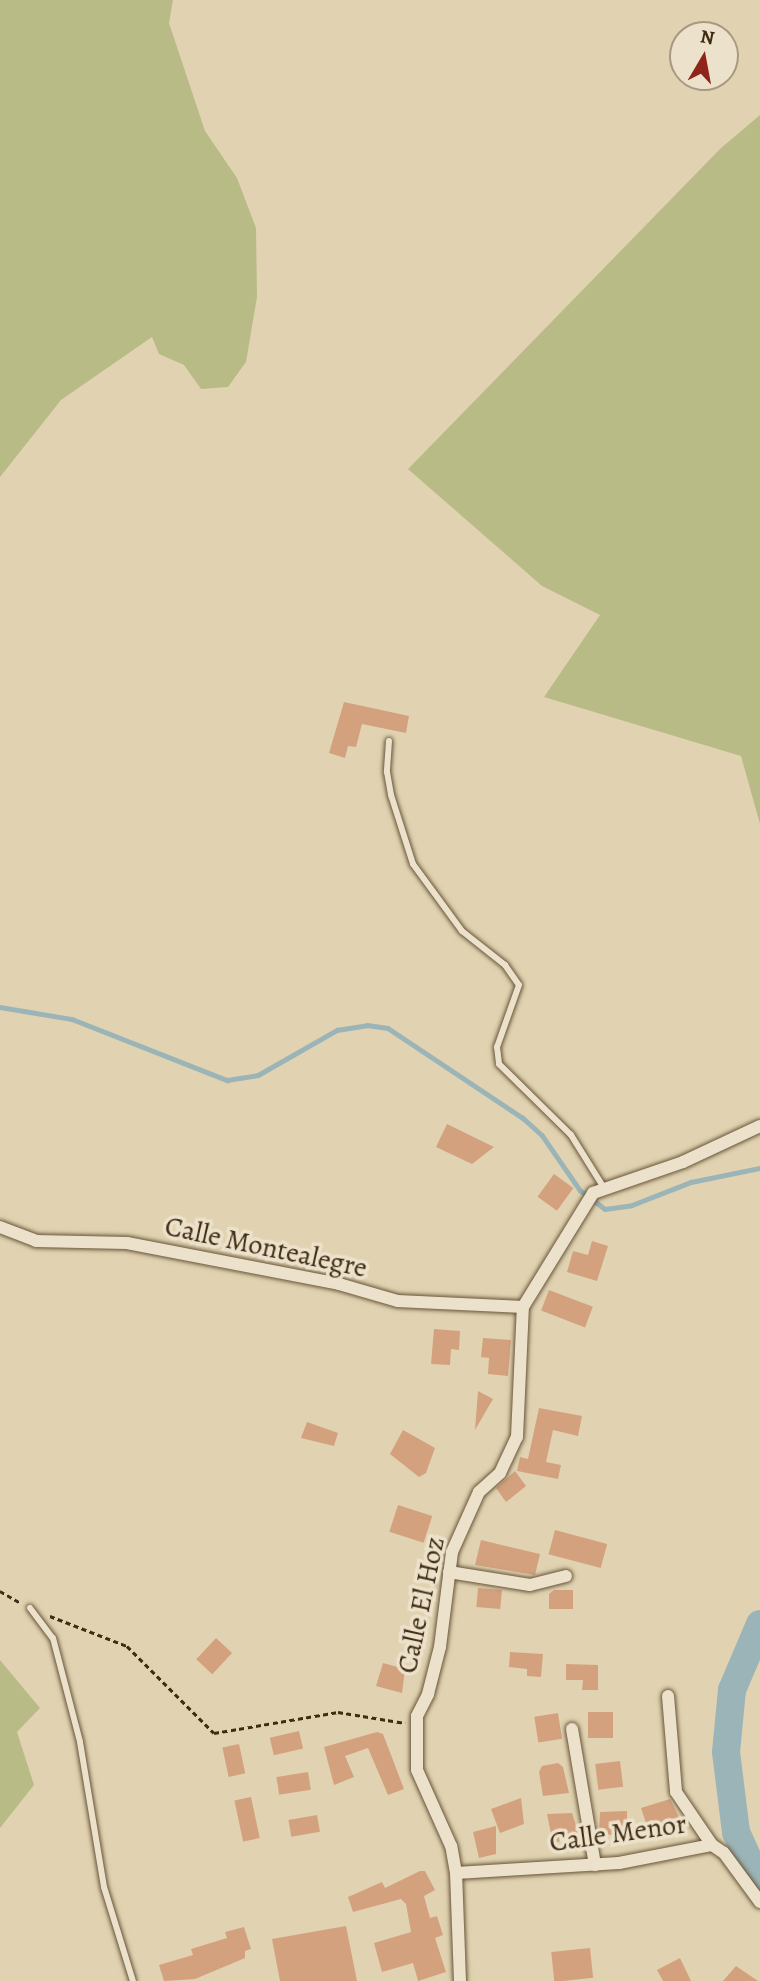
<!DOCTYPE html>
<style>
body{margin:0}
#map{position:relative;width:760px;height:1981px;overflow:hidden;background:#e1d3b1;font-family:Alegreya,serif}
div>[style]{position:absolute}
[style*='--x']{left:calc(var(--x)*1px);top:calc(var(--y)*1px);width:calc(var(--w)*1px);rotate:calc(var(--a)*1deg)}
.green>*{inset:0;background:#b9bb87}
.stream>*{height:4.5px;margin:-2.25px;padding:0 2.25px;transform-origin:2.25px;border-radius:2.25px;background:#9bb4b8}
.river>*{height:28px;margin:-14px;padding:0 14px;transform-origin:14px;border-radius:14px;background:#9bb4b8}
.building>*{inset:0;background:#d4a17e;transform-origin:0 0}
.path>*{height:2.5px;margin-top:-1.25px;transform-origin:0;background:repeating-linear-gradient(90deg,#402b13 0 5px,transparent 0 8.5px)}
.roads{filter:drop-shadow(0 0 2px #68553a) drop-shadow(0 0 2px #68553a)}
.lane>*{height:6px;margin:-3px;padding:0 3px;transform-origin:3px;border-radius:3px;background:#ece2cc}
.street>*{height:12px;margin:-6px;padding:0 6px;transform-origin:6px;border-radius:6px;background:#ece2cc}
span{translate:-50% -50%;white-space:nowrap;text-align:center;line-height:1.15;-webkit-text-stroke:7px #ece2cc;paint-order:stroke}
.street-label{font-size:28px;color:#402b13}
.north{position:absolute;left:669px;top:21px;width:70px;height:70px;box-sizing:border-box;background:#ece2cc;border:2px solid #a79982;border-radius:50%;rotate:10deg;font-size:19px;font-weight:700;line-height:28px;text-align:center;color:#402b13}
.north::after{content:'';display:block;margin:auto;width:24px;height:32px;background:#8f2418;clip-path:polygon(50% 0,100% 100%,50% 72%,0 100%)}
</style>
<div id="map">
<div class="green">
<i style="clip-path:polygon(0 0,173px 0,169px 23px,205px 131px,237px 178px,256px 228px,257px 297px,246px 362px,228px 387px,201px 389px,184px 365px,159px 354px,152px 337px,61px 400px,0 477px)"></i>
<i style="clip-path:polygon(760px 115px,760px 824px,741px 756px,544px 697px,600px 615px,542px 586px,408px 469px,721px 148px)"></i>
<i style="clip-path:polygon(0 1660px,40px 1708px,17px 1732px,34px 1785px,0 1828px)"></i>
</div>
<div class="stream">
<i style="--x:0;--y:1007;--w:73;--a:9.5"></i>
<i style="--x:72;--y:1019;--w:167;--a:21.5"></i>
<i style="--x:227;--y:1080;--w:31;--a:-9"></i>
<i style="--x:258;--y:1075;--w:91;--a:-29.7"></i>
<i style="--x:337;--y:1030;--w:30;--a:-9"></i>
<i style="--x:367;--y:1025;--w:21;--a:8"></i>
<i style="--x:388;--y:1028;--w:162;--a:33.7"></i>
<i style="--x:523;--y:1118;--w:25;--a:42"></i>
<i style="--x:542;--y:1135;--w:67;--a:55.4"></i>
<i style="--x:580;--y:1190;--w:31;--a:37"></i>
<i style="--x:605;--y:1209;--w:27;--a:-8"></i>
<i style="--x:632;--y:1205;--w:63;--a:-21.3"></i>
<i style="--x:691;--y:1182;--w:70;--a:-11.5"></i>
</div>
<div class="river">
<i style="--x:760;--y:1624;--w:72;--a:113"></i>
<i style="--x:732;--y:1690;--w:62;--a:95.5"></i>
<i style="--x:726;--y:1752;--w:81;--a:82.9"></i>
<i style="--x:736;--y:1832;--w:58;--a:65.6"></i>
</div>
<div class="building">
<i style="clip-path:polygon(344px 702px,409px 716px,406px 733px,362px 724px,356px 747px,348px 746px,345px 758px,329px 753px)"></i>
<i style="clip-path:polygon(447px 1124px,494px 1147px,472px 1164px,436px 1147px)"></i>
<i style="left:554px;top:1174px;width:24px;height:28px;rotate:36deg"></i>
<i style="clip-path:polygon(592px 1241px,608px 1246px,597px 1281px,567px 1272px,573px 1251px,588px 1255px)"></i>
<i style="left:549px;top:1290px;width:47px;height:22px;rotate:21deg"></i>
<i style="clip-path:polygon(434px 1329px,460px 1331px,459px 1350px,451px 1349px,450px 1365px,431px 1364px)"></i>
<i style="clip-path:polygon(483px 1338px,511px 1340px,508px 1376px,488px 1374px,489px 1358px,481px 1357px)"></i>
<i style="clip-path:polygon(478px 1391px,493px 1399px,475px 1430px)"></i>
<i style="clip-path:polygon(539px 1408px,582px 1416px,578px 1436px,553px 1430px,546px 1462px,561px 1465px,558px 1479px,517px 1471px,520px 1457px,528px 1459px)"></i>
<i style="clip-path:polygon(307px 1422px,338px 1433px,334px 1446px,301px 1438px)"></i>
<i style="clip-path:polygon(403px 1430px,435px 1448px,426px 1473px,419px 1477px,390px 1454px)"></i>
<i style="clip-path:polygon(515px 1471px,526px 1486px,506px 1502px,496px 1488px)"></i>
<i style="left:398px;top:1505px;width:36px;height:28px;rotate:18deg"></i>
<i style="left:555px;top:1530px;width:54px;height:25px;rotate:15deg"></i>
<i style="clip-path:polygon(481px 1540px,540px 1554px,535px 1575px,475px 1565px)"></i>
<i style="left:478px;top:1588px;width:24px;height:19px;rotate:5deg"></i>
<i style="clip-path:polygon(554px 1590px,573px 1590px,573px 1609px,549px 1609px,549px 1594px)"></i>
<i style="left:216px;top:1638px;width:22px;height:29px;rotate:43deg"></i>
<i style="clip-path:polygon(510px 1652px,543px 1654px,541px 1677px,527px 1676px,527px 1669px,509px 1667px)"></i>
<i style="clip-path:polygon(383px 1663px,405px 1669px,402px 1693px,376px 1686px)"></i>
<i style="clip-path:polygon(566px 1664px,598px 1665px,598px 1690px,582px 1690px,583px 1680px,566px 1680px)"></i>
<i style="left:588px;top:1712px;width:25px;height:26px"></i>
<i style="left:558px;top:1713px;width:26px;height:24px;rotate:81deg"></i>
<i style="left:299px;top:1731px;width:18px;height:30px;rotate:77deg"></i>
<i style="clip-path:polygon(377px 1732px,383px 1734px,404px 1789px,388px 1795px,368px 1748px,345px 1756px,354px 1777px,334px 1785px,324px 1747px)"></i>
<i style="left:239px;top:1744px;width:30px;height:17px;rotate:78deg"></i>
<i style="left:620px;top:1761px;width:26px;height:25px;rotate:83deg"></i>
<i style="clip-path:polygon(558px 1763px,563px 1767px,569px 1793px,543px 1796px,539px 1772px,542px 1766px)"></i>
<i style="left:308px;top:1772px;width:18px;height:32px;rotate:81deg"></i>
<i style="left:251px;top:1797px;width:42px;height:17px;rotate:78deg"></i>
<i style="clip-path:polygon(521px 1798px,524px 1824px,500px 1833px,491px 1809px)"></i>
<i style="clip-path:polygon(670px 1799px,681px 1821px,661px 1829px,658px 1822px,647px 1826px,641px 1808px)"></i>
<i style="clip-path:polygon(627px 1811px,627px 1836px,599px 1834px,600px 1812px)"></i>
<i style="clip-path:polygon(572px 1813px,580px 1837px,553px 1843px,547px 1814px)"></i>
<i style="left:317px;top:1815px;width:17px;height:29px;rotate:80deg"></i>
<i style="clip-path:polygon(496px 1826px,496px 1854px,479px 1858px,473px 1832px)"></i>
<i style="clip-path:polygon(420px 1871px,425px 1871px,435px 1890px,424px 1896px,430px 1918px,437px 1916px,443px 1935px,435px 1938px,446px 1972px,418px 1981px,413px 1963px,382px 1972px,374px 1943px,411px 1932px,406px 1904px,401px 1899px,353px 1912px,348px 1897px,382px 1882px,385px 1888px)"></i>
<i style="clip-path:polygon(346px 1926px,357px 1981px,280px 1981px,272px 1939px)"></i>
<i style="clip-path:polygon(244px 1927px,251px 1949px,245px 1951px,245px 1958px,195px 1979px,164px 1981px,159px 1965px,193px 1955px,191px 1949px,227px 1938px,225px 1932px)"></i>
<i style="left:590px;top:1948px;width:30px;height:39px;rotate:84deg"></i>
<i style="clip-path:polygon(680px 1958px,691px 1981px,663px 1981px,657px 1970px)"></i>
<i style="clip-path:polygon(736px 1966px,758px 1981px,723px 1981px)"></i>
</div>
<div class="path">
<i style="--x:0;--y:1591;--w:24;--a:30"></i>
<i style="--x:50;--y:1616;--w:83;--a:21.3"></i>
<i style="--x:127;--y:1646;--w:123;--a:45"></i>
<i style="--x:214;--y:1733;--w:126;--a:-9.6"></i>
<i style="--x:338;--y:1712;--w:68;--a:9.3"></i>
</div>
<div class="roads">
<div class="lane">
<i style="--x:389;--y:741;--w:31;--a:94"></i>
<i style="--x:387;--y:772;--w:23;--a:80"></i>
<i style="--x:391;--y:795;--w:72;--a:72.3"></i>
<i style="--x:413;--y:864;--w:83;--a:53.8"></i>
<i style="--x:462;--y:931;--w:55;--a:38.3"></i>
<i style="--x:505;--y:965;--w:24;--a:55"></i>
<i style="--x:519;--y:985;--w:66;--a:109.5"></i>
<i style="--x:497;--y:1047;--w:17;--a:83"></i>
<i style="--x:499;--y:1064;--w:101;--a:44.6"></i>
<i style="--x:571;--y:1135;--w:62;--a:58.1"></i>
<i style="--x:30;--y:1608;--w:38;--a:53"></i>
<i style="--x:53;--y:1638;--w:107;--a:75.4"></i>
<i style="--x:80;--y:1742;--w:147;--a:80.6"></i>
<i style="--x:104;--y:1887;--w:98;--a:72.9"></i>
</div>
<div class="street">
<i style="--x:0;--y:1227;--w:39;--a:21"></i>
<i style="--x:36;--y:1241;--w:91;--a:1.3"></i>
<i style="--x:127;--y:1243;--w:216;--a:10.9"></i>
<i style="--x:339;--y:1284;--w:61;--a:16.1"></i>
<i style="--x:398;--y:1301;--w:125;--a:2.7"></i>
<i style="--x:449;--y:1572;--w:82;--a:9.1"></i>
<i style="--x:530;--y:1585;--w:37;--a:-14"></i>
<i style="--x:668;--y:1696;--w:96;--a:85.2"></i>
<i style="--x:676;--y:1792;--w:64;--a:55.8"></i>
<i style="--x:572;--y:1729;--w:138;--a:80.4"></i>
<i style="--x:456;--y:1873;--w:163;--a:-3.5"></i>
<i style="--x:619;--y:1863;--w:95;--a:-11"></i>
<i style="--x:712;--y:1845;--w:14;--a:34"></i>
<i style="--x:724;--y:1853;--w:61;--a:53.7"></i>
<i style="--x:460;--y:1981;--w:108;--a:-92.1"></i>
<i style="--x:456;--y:1873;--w:27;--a:-100"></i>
<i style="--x:451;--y:1846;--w:83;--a:-114.1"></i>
<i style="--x:417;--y:1770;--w:54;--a:-90"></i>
<i style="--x:417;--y:1716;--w:25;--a:-63"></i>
<i style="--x:428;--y:1694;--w:49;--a:-75.7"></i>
<i style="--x:440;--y:1647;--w:96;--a:-82.8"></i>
<i style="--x:452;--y:1552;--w:66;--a:-65.8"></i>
<i style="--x:479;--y:1492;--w:28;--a:-42"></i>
<i style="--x:500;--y:1473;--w:40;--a:-65"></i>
<i style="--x:517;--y:1437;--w:130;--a:-87.4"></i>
<i style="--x:523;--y:1307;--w:134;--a:-58.4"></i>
<i style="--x:593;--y:1193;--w:95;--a:-19"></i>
<i style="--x:683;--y:1162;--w:85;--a:-25.1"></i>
</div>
</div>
<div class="street-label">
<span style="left:266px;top:1247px;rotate:12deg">Calle Montealegre</span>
<span style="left:421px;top:1605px;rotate:-78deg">Calle El Hoz</span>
<span style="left:618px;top:1833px;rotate:-8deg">Calle Menor</span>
</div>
<div class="north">N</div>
</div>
